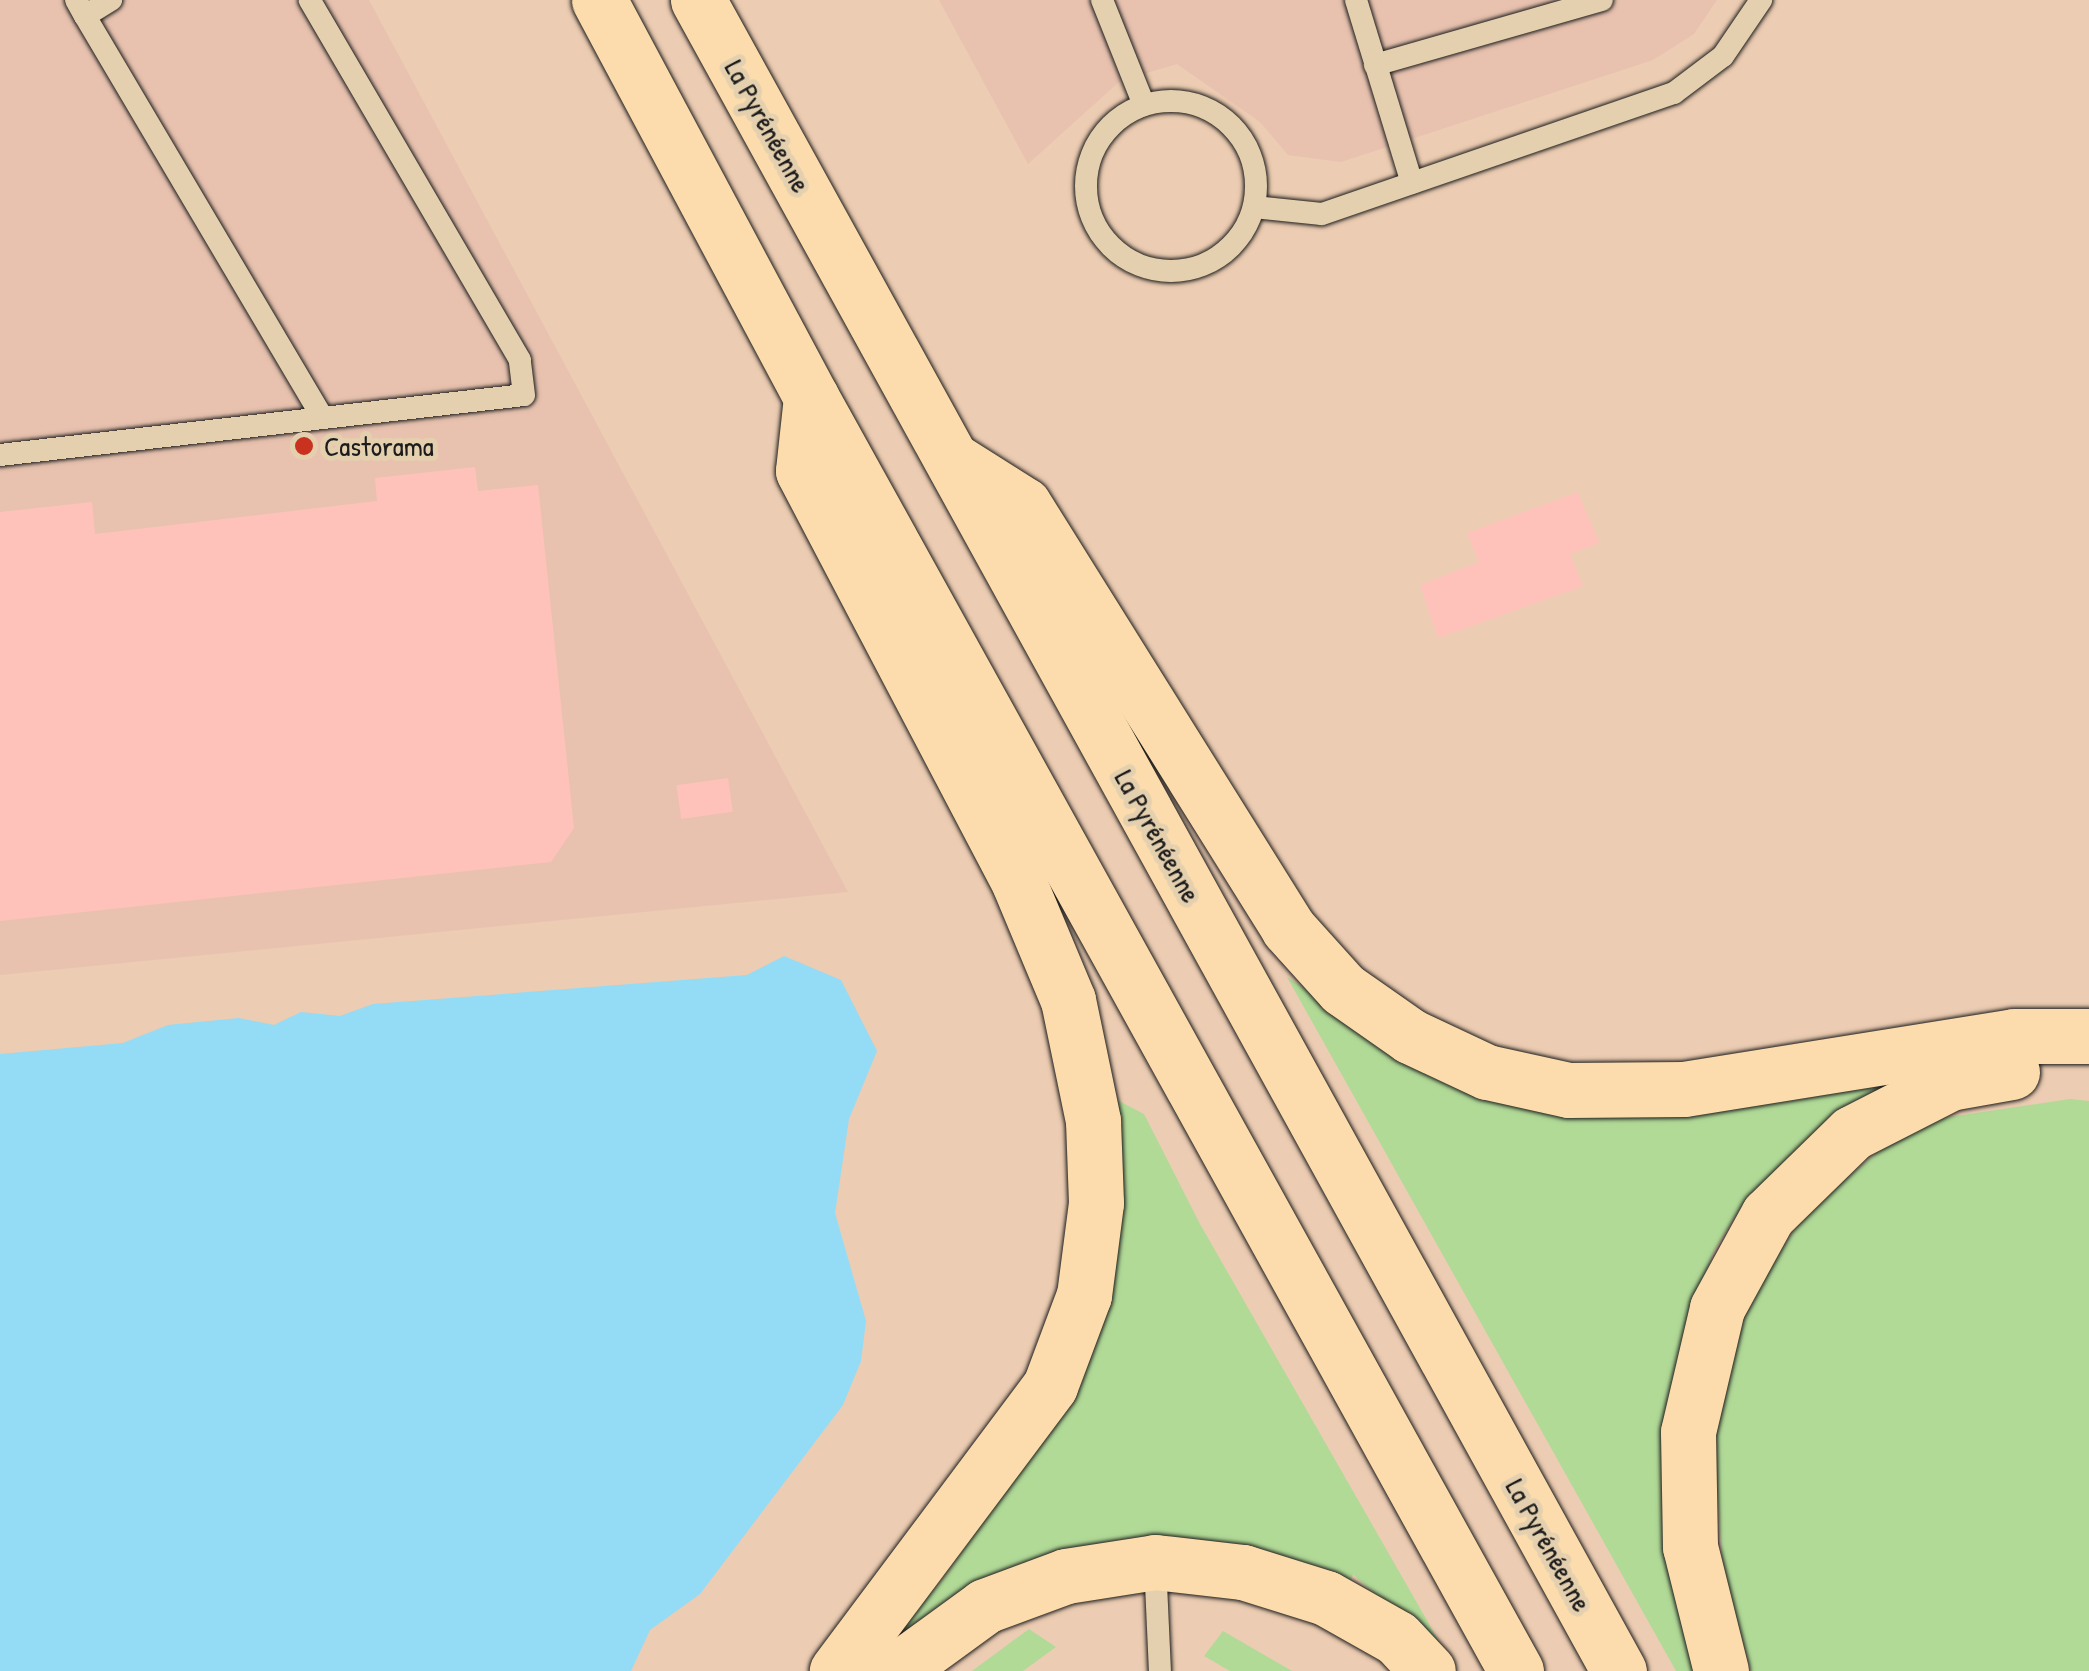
<!DOCTYPE html>
<meta charset="utf-8">
<style>
body{margin:0}
#map{position:relative;width:2089px;height:1671px;overflow:hidden;background:#ecccb2;font-family:"Patrick Hand",sans-serif}
div>[style]{position:absolute}
[style*='--x']{left:calc(var(--x)*1px);top:calc(var(--y)*1px);width:calc(var(--w)*1px);rotate:calc(var(--a)*1deg)}
.built>*{inset:0;background:#e8c2af}
.green>*{inset:0;background:#b1da97}
.water>*{inset:0;background:#94dbf6}
.building>*{inset:0;background:#fec2bb;transform-origin:0 0}
.roads{filter:drop-shadow(0 0 2px #1c1c1c) drop-shadow(0 0 2px #1c1c1c)}
.service>*{height:22px;margin:-11px;padding:0 11px;transform-origin:11px;border-radius:11px;background:#e4d0ae}
.service>.ring{margin:-11px;padding:0;box-sizing:content-box;background:none;border:22px solid #e4d0ae;border-radius:50%}
.motorway>*{height:55px;margin:-27.5px;padding:0 27.5px;transform-origin:27.5px;border-radius:27.5px;background:#fcdcac}
.dots>*{width:28px;height:28px;translate:-50% -50%;box-sizing:border-box;border:5px solid #e4d0ae;border-radius:50%}
span{translate:-50% -50%;white-space:nowrap;text-align:center;line-height:1.15;-webkit-text-stroke:10px #e4d0ae;paint-order:stroke}
.street-label{font-size:28px;color:#1c1c1c}
.poi-label{font-size:28px;color:#1c1c1c}
.left{translate:0 -50%;text-align:left}
</style>
<div id="map">
<div class="built">
<i style="clip-path:polygon(0 0,369px 0,848px 892px,0 975px)"></i>
<i style="clip-path:polygon(939px 0,1717px 0,1694px 34px,1653px 60px,1341px 162px,1288px 155px,1260px 122px,1177px 64px,1120px 81px,1028px 164px)"></i>
</div>
<div class="green">
<i style="clip-path:polygon(1287px 977px,1434px 1071px,1889px 1075px,1893px 1084px,1742px 1206px,1714px 1251px,1695px 1303px,1699px 1671px,1676px 1671px)"></i>
<i style="clip-path:polygon(1115px 1099px,1144px 1114px,1200px 1224px,1456px 1671px,1353px 1574px,1348px 1593px,1175px 1550px,861px 1671px,939px 1584px,1071px 1398px)"></i>
<i style="clip-path:polygon(2070px 1099px,2089px 1101px,2089px 1671px,1751px 1671px,1723px 1571px,1714px 1444px,1736px 1336px,1755px 1289px,1805px 1214px,1888px 1143px,1936px 1119px)"></i>
<i style="clip-path:polygon(1029px 1629px,1056px 1647px,1023px 1671px,972px 1671px)"></i>
<i style="clip-path:polygon(1223px 1631px,1292px 1671px,1230px 1671px,1204px 1656px)"></i>
</div>
<div class="water">
<i style="clip-path:polygon(784px 956px,841px 980px,877px 1051px,849px 1119px,835px 1213px,866px 1321px,861px 1361px,843px 1405px,700px 1594px,650px 1630px,631px 1671px,0 1671px,0 1054px,123px 1043px,168px 1025px,239px 1018px,274px 1025px,301px 1012px,340px 1016px,373px 1004px,747px 975px)"></i>
</div>
<div class="building">
<i style="clip-path:polygon(475px 467px,478px 491px,538px 485px,574px 828px,551px 862px,0 921px,0 512px,92px 502px,95px 534px,377px 501px,375px 478px)"></i>
<i style="clip-path:polygon(1578px 492px,1599px 543px,1570px 554px,1583px 586px,1438px 638px,1420px 585px,1479px 562px,1467px 533px)"></i>
<i style="left:728px;top:778px;width:34px;height:52px;rotate:82deg"></i>
</div>
<div class="roads">
<div class="service">
<i style="--x:76;--y:0;--w:18;--a:61"></i>
<i style="--x:85;--y:16;--w:31;--a:-32"></i>
<i style="--x:1102;--y:0;--w:113;--a:68.2"></i>
<i style="--x:1356;--y:0;--w:191;--a:73"></i>
<i style="--x:85;--y:16;--w:465;--a:59.4"></i>
<i style="--x:1375;--y:65;--w:236;--a:-16"></i>
<i class="ring" style="left:1086px;top:101px;width:148px;height:148px"></i>
<i style="--x:1254;--y:207;--w:68;--a:5.9"></i>
<i style="--x:1322;--y:214;--w:372;--a:-19"></i>
<i style="--x:1674;--y:93;--w:61;--a:-37.1"></i>
<i style="--x:1723;--y:56;--w:68;--a:-55.8"></i>
<i style="--x:0;--y:455;--w:527;--a:-6.53"></i>
<i style="--x:524;--y:395;--w:35;--a:-97"></i>
<i style="--x:520;--y:360;--w:417;--a:-120.3"></i>
<i style="--x:1155;--y:1562;--w:109;--a:87.4"></i>
</div>
<div class="motorway">
<i style="--x:599;--y:0;--w:450;--a:61.9"></i>
<i style="--x:811;--y:397;--w:1456;--a:61.04"></i>
<i style="--x:698;--y:0;--w:1908;--a:61.14"></i>
<i style="--x:811;--y:397;--w:74;--a:96.2"></i>
<i style="--x:803;--y:471;--w:465;--a:62.3"></i>
<i style="--x:1019;--y:883;--w:127;--a:67.3"></i>
<i style="--x:1068;--y:1000;--w:124;--a:78.3"></i>
<i style="--x:1093;--y:1121;--w:82;--a:87.9"></i>
<i style="--x:1096;--y:1203;--w:93;--a:97.4"></i>
<i style="--x:1084;--y:1295;--w:97;--a:110.5"></i>
<i style="--x:1050;--y:1386;--w:356;--a:126.8"></i>
<i style="--x:956;--y:462;--w:80;--a:32.3"></i>
<i style="--x:1024;--y:505;--w:499;--a:58"></i>
<i style="--x:1288;--y:928;--w:82;--a:48"></i>
<i style="--x:1343;--y:989;--w:82;--a:35"></i>
<i style="--x:1410;--y:1036;--w:85;--a:25.1"></i>
<i style="--x:1487;--y:1072;--w:84;--a:12.4"></i>
<i style="--x:1569;--y:1090;--w:115;--a:-0.5"></i>
<i style="--x:1684;--y:1089;--w:334;--a:-9.1"></i>
<i style="--x:2014;--y:1036;--w:75;--a:0"></i>
<i style="--x:896;--y:1671;--w:110;--a:-36.1"></i>
<i style="--x:985;--y:1606;--w:86;--a:-20.3"></i>
<i style="--x:1066;--y:1576;--w:90;--a:-8.9"></i>
<i style="--x:1155;--y:1562;--w:89;--a:6.5"></i>
<i style="--x:1243;--y:1572;--w:87;--a:17.4"></i>
<i style="--x:1326;--y:1598;--w:81;--a:29.4"></i>
<i style="--x:1397;--y:1638;--w:45;--a:46.8"></i>
<i style="--x:1721;--y:1671;--w:128;--a:-104"></i>
<i style="--x:1690;--y:1547;--w:115;--a:-91"></i>
<i style="--x:1688;--y:1432;--w:127;--a:-76.8"></i>
<i style="--x:1717;--y:1308;--w:106;--a:-61.3"></i>
<i style="--x:1768;--y:1215;--w:117;--a:-44.3"></i>
<i style="--x:1852;--y:1133;--w:110;--a:-27"></i>
<i style="--x:1950;--y:1083;--w:63;--a:-10.1"></i>
</div>
</div>
<div class="dots">
<i style="left:304px;top:446px;background:#c8321e"></i>
</div>
<div class="street-label">
<span style="left:768px;top:126px;rotate:61deg">La Pyrénéenne</span>
<span style="left:1158px;top:836px;rotate:61deg">La Pyrénéenne</span>
<span style="left:1549px;top:1545px;rotate:61deg">La Pyrénéenne</span>
</div>
<div class="poi-label">
<span class="left" style="left:324px;top:446px">Castorama</span>
</div>
</div>
